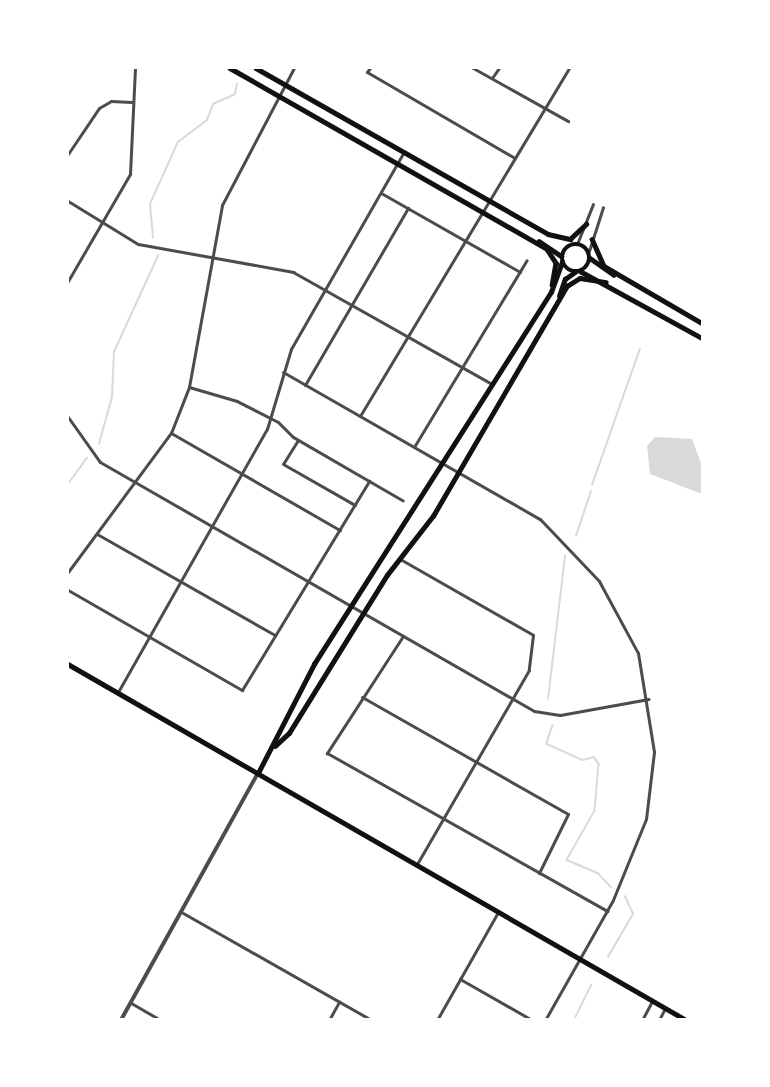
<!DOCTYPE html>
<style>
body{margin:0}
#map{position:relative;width:770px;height:1087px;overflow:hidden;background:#fff;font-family:"Exo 2",sans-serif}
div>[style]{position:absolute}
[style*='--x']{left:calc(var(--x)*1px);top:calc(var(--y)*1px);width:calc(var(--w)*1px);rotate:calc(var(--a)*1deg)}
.water>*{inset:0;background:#d9d9d9}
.stream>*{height:1.5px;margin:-0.75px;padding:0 0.75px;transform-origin:0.75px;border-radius:0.75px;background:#d9d9d9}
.minor>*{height:3px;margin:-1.5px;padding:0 1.5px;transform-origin:1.5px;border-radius:1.5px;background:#4c4c4c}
.tertiary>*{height:4px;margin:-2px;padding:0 2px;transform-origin:2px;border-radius:2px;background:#4c4c4c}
.secondary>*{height:4.5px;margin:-2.25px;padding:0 2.25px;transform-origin:2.25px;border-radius:2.25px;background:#111}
.secondary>.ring{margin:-2.25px;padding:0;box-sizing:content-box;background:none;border:4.5px solid #111;border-radius:50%}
span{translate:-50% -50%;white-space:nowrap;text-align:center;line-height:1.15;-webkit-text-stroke:5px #fff;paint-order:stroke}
.frame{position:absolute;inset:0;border:69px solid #fff;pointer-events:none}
</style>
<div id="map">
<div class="water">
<i style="clip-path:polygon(655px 437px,692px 439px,702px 466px,702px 494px,650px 474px,647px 446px)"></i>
</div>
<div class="stream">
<i style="--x:153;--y:238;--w:34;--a:-95"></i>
<i style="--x:150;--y:204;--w:68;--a:-65.7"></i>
<i style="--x:178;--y:142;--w:36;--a:-37"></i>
<i style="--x:207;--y:120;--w:17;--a:-69"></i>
<i style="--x:213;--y:104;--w:24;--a:-24"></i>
<i style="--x:235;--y:94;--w:10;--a:-79"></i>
<i style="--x:99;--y:444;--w:49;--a:-74.5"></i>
<i style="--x:112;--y:397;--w:45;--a:-87.5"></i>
<i style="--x:114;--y:352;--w:106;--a:-65.4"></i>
<i style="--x:68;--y:484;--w:32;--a:-54"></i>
<i style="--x:592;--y:485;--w:144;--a:-70.6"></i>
<i style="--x:576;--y:536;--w:47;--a:-71.6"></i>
<i style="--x:548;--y:699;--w:144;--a:-83.2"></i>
<i style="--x:553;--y:725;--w:20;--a:108"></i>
<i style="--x:547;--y:744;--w:39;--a:24"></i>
<i style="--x:583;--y:760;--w:11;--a:-15"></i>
<i style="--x:594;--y:757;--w:9;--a:54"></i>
<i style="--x:599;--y:764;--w:47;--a:94.9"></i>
<i style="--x:595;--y:811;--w:56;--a:119.7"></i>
<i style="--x:567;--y:860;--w:34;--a:23"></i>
<i style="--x:598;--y:873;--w:19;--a:47"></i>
<i style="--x:608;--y:957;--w:50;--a:-59.8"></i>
<i style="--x:633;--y:914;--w:19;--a:-115"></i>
<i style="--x:574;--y:1020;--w:39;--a:-64"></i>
</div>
<div class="minor">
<i style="--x:370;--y:68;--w:5;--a:127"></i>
<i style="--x:367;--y:72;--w:169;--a:30.2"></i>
<i style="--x:473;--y:68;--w:109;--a:29.2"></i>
<i style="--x:492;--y:78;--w:12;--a:-55"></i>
<i style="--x:68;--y:154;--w:55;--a:-56"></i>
<i style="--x:99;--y:108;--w:14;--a:-30"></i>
<i style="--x:111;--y:101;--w:21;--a:3"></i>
<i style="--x:381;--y:193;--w:160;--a:29.6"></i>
<i style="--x:68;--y:201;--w:82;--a:31.6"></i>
<i style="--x:138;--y:244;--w:158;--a:10.2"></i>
<i style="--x:293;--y:272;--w:228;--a:29.4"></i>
<i style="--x:577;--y:244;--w:43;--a:-68.2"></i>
<i style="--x:589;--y:251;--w:46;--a:-72.3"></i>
<i style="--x:68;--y:281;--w:124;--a:-59.9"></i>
<i style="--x:130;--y:174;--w:106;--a:-87.3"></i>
<i style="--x:283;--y:372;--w:296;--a:29.8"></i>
<i style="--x:540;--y:519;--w:86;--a:46.4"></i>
<i style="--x:599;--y:581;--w:82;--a:61.6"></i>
<i style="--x:638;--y:653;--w:100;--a:80.8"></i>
<i style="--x:654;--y:752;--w:67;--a:96.8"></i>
<i style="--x:646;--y:819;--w:87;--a:112.2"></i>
<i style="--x:613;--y:900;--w:138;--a:119.5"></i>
<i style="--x:305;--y:385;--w:205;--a:-59.8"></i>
<i style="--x:360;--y:416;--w:406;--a:-59"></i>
<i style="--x:68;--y:417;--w:55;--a:54.6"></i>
<i style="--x:100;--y:462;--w:500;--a:29.84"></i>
<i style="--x:534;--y:711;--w:26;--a:9"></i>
<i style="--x:560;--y:715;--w:90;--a:-10.2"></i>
<i style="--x:171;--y:433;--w:195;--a:29.9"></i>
<i style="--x:298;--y:440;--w:28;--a:122"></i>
<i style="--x:283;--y:464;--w:83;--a:29.7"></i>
<i style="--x:414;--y:447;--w:218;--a:-58.9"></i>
<i style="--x:369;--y:481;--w:39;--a:30"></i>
<i style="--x:97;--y:534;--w:205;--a:29.6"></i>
<i style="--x:400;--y:559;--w:153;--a:29.7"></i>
<i style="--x:533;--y:635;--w:35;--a:97"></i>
<i style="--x:529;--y:670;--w:224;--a:120"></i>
<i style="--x:68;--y:572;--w:173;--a:-53.5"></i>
<i style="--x:171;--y:433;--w:49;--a:-68.6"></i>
<i style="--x:189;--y:387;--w:185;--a:-79.7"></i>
<i style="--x:222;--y:205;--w:155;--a:-62.3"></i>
<i style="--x:68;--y:590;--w:201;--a:29.9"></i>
<i style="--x:242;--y:690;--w:245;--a:-58.7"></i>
<i style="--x:369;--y:481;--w:88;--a:-149.9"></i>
<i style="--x:293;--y:437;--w:21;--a:-135"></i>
<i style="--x:278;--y:422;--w:46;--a:-152.9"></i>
<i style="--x:237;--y:401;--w:50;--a:-163.7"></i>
<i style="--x:403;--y:636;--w:140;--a:123"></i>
<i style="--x:327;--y:753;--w:322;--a:29.4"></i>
<i style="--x:118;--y:692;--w:302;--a:-60.5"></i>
<i style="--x:267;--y:429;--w:84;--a:-73.3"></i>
<i style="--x:291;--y:349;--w:227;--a:-60.2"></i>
<i style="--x:362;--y:697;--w:237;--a:29.6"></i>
<i style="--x:568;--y:814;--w:66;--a:116.2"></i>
<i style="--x:183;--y:913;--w:216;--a:29.6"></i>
<i style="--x:460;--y:979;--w:83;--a:29.7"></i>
<i style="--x:131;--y:1003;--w:34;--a:30"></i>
<i style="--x:329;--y:1020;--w:21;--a:-61"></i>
<i style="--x:437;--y:1020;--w:124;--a:-60.5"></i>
<i style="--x:642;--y:1020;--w:21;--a:-62"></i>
<i style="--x:659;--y:1020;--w:13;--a:-63"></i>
</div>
<div class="tertiary">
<i style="--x:121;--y:1020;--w:282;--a:-61"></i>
</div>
<div class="secondary">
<i style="--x:230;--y:68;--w:365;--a:29.7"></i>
<i style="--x:547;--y:249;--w:17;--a:57"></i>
<i style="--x:556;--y:263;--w:22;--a:100"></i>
<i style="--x:256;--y:68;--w:336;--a:29.6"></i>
<i style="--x:548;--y:234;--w:23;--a:13"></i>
<i style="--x:570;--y:239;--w:22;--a:-43"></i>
<i style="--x:592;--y:239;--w:30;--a:66"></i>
<i style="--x:604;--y:266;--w:113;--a:30.2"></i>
<i style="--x:539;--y:241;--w:27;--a:34"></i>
<i class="ring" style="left:562px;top:244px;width:23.5px;height:23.5px"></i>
<i style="--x:590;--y:258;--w:29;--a:35"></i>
<i style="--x:580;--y:271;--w:139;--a:28.8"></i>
<i style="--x:559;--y:296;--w:18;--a:-71"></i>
<i style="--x:565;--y:279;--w:12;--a:-35"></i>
<i style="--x:68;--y:664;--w:713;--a:29.94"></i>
<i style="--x:275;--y:746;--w:19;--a:-43"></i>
<i style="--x:289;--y:733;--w:186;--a:-58.2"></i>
<i style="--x:387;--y:575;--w:75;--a:-52.1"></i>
<i style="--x:433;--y:516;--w:266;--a:-59.8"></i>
<i style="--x:567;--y:286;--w:15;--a:-32"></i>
<i style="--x:580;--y:278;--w:26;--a:9"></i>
<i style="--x:258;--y:773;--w:123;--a:-62.8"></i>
<i style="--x:314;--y:664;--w:441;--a:-57.5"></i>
<i style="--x:551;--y:292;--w:32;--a:-70"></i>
</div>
<div class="frame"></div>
</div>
